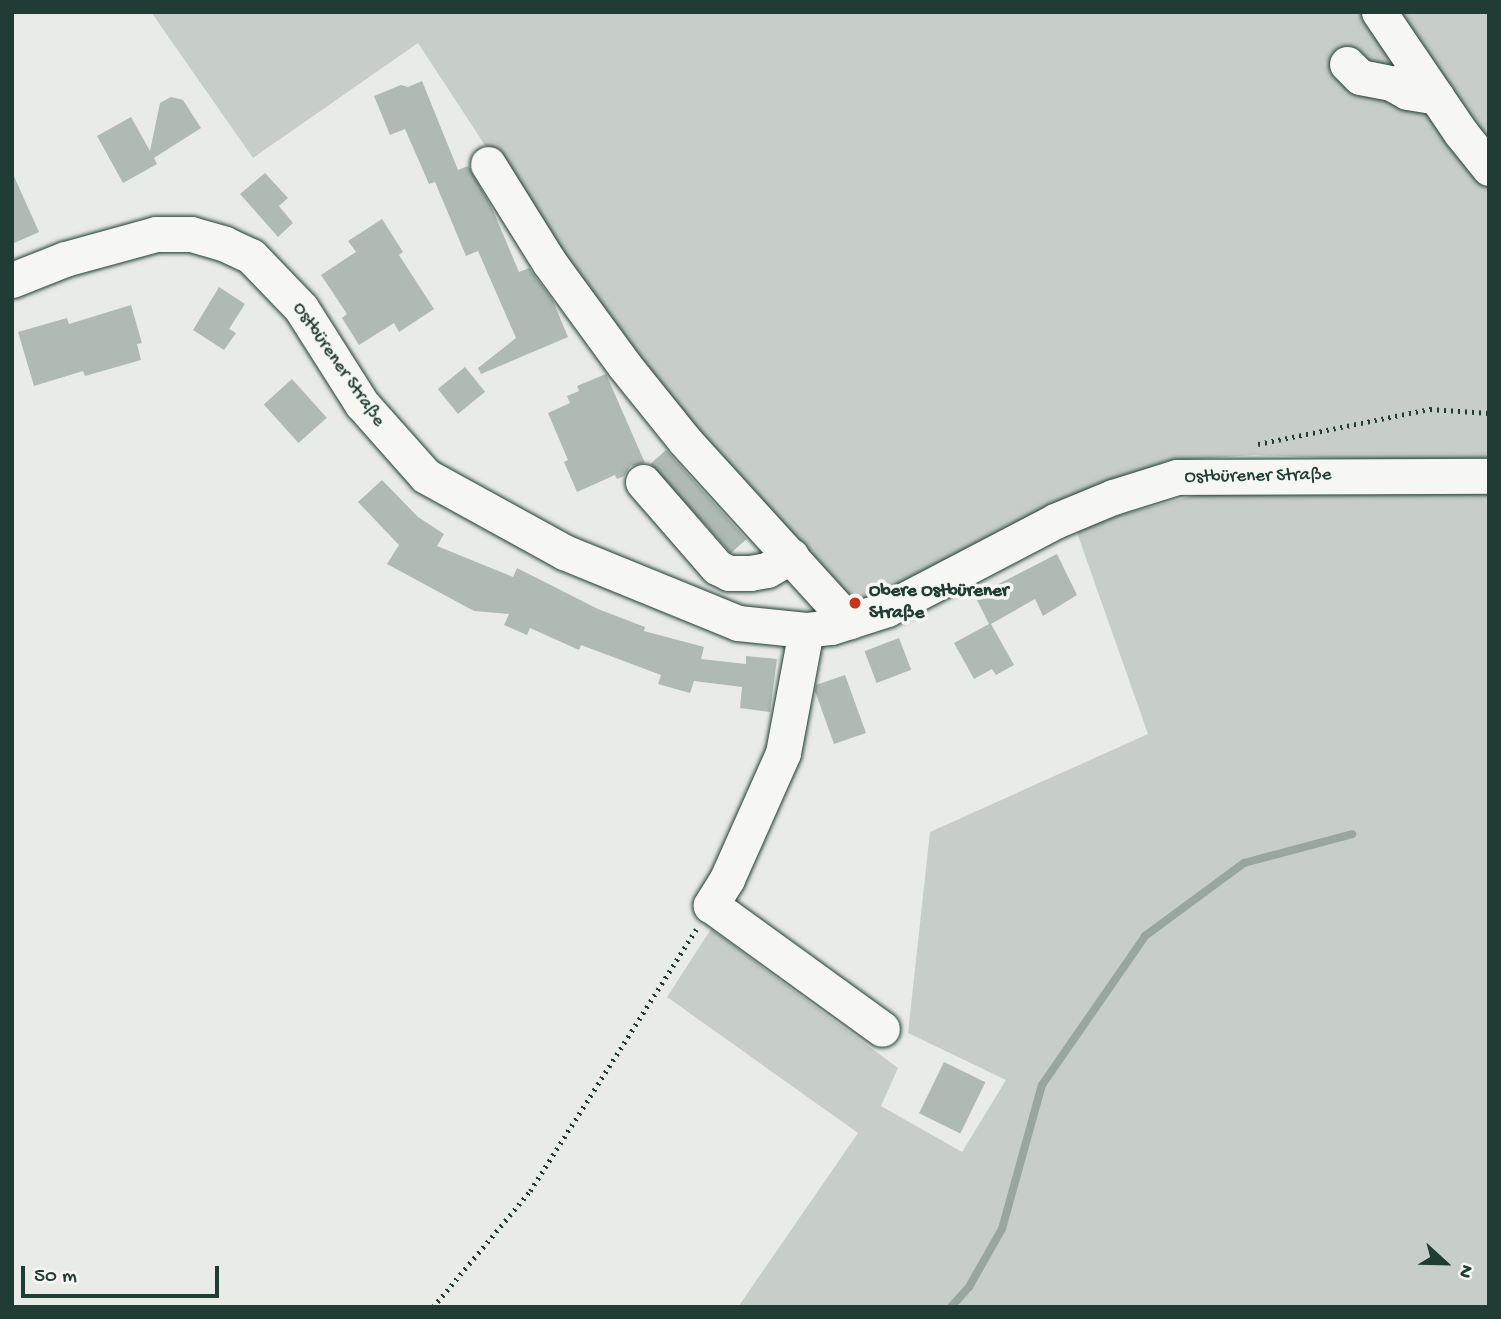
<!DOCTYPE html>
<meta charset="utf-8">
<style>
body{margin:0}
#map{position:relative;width:1501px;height:1319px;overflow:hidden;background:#e9ebe7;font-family:"Gochi Hand",sans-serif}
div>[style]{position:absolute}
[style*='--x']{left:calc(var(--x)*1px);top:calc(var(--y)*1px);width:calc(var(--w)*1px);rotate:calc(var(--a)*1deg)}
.green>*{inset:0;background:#c7cec9}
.stream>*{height:8px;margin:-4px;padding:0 4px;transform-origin:4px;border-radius:4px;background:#99a6a0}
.building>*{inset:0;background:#b0bab5;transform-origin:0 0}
.path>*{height:4.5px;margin-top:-2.25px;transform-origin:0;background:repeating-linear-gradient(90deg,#1f3d34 0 2px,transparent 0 7px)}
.roads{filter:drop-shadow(0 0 2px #1f3d34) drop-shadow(0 0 2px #1f3d34)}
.minor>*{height:35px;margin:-17.5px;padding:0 17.5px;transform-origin:17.5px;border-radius:17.5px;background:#f6f6f2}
.dots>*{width:19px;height:19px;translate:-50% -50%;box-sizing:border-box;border:4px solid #f6f6f2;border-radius:50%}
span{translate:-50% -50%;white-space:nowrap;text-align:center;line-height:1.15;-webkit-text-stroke:7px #f6f6f2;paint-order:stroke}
.street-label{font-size:19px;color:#1f3d34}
.poi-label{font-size:19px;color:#1f3d34;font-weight:700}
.left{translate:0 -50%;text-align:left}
.frame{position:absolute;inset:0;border:14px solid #1f3d34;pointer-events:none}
.north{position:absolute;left:1410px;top:1228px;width:70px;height:70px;-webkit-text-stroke:5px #f6f6f2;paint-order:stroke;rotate:112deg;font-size:19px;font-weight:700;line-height:28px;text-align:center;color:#1f3d34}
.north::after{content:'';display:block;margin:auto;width:24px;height:32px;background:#1f3d34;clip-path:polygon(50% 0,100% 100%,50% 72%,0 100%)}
.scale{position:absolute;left:21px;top:1266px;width:198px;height:32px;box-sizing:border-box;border:4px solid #1f3d34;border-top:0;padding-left:9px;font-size:21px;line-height:24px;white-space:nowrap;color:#1f3d34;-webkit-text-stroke:5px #f6f6f2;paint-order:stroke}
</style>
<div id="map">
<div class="green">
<i style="clip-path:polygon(151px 12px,1489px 12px,1489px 464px,1254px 455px,1167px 461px,1051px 505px,857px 610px,594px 312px,418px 43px,253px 158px)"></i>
<i style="clip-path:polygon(1386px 489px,1489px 489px,1489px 1307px,738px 1307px,858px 1133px,667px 997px,711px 929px,898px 1068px,881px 1106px,962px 1152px,1006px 1080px,908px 1033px,930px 832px,1148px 734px,1075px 527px,1196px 495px)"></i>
</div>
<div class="stream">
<i style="--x:951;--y:1307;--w:27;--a:-48"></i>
<i style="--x:969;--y:1287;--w:67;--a:-60.4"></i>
<i style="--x:1002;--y:1229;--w:149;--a:-74.5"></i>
<i style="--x:1042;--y:1085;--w:181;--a:-55.3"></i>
<i style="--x:1145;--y:936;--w:123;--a:-36.4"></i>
<i style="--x:1244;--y:863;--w:112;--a:-15"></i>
</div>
<div class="building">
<i style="clip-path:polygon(422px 81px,458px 170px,468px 166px,492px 208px,519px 272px,529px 268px,553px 301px,568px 337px,481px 374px,478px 368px,516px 338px,478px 251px,466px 256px,435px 182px,429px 184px,405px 129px,390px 135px,374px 96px,401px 85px,408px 87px)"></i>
<i style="clip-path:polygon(171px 97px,183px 100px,201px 128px,154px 158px,157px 164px,123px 183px,97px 136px,131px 117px,150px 151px,160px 103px)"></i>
<i style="clip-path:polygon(12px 172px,39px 232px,12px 244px)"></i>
<i style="clip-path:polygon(265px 173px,288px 198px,279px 206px,293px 223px,278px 237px,240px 194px)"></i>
<i style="clip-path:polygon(382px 219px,403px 252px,399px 255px,434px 309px,399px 332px,394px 323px,359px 345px,342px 318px,347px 314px,321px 275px,356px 252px,348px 241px)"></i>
<i style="clip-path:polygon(219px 287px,245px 304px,229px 329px,236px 333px,224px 350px,193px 330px)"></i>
<i style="clip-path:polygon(131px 305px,142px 343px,137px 344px,141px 360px,85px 376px,83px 371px,34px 386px,18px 332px,67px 318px,69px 324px)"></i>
<i style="left:465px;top:367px;width:32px;height:35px;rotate:51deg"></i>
<i style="clip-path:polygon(606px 374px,645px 463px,630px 466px,624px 476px,617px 479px,615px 475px,577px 492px,564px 462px,568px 460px,548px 413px,570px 403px,567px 396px,579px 391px,577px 386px)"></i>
<i style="left:292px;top:379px;width:52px;height:38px;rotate:48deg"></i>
<i style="left:666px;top:450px;width:120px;height:21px;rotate:48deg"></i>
<i style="clip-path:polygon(382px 480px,418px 517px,444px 534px,437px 546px,513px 577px,517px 568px,598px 609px,645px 627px,644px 631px,704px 647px,701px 659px,746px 664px,746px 656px,777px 659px,770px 712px,740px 708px,742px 687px,694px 681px,690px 693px,658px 684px,661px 675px,581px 645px,579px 650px,530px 628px,527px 635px,504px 625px,509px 614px,474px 611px,387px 564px,399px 545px,358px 502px)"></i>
<i style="clip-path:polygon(1057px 554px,1077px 595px,1043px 616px,1035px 599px,991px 624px,1014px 665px,996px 675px,992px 669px,974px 679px,954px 643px,989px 624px,975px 596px)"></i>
<i style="left:899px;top:638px;width:34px;height:37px;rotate:69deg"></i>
<i style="clip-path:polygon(845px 675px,866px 733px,834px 744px,815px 691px,816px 685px)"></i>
<i style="left:944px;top:1062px;width:46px;height:57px;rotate:26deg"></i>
</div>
<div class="path">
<i style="--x:1258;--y:444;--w:176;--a:-11.5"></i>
<i style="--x:1430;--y:409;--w:59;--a:3.9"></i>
<i style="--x:433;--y:1307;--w:151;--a:-50.1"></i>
<i style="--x:530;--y:1191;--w:310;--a:-57.6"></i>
</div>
<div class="roads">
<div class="minor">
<i style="--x:1379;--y:12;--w:146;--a:55.9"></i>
<i style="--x:1461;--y:133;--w:45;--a:51.3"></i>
<i style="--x:1347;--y:64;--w:18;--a:45"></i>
<i style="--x:1360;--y:77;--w:32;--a:11"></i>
<i style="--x:1391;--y:83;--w:18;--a:29"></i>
<i style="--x:1407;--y:92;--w:30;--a:9"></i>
<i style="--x:488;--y:164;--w:115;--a:58.1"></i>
<i style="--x:549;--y:262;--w:127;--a:53.9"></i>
<i style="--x:624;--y:365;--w:97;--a:51.2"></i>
<i style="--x:685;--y:441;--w:244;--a:47.7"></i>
<i style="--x:12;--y:280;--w:57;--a:-21.6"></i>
<i style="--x:65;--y:259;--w:94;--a:-15.4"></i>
<i style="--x:156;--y:234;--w:35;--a:0"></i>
<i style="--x:191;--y:234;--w:35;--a:16"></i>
<i style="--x:225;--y:244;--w:29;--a:25"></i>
<i style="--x:251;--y:256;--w:72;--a:46.1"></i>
<i style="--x:301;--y:308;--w:114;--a:57.6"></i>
<i style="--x:362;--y:404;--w:96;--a:48.4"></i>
<i style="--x:426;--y:476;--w:158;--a:28.8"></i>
<i style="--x:564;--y:552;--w:188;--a:22.2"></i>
<i style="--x:738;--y:623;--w:68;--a:5.9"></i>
<i style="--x:806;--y:630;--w:25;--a:-7"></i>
<i style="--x:831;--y:627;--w:59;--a:-17.8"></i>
<i style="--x:887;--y:609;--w:190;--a:-27.6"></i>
<i style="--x:1055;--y:521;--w:63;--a:-22.5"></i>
<i style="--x:1113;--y:497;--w:67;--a:-17.4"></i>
<i style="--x:1177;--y:477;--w:312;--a:-0.2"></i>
<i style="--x:643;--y:482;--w:113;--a:49"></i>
<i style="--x:717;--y:567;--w:13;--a:27"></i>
<i style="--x:729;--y:573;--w:21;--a:0"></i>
<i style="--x:750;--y:573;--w:17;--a:-10"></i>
<i style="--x:767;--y:570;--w:28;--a:-30"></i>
<i style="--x:806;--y:630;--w:125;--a:100.6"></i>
<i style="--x:783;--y:753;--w:138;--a:114"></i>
<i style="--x:727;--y:879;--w:31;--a:122"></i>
<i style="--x:711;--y:905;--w:211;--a:35.9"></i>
</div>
</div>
<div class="dots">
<i style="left:855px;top:603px;background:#c8321e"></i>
</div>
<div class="street-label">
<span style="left:338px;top:365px;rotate:55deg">Ostbürener Straße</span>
<span style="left:1258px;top:477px;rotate:-1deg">Ostbürener Straße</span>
</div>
<div class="poi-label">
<span class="left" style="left:869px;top:603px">Obere Ostbürener<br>Straße</span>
</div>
<div class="frame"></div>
<div class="north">N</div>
<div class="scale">50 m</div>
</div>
